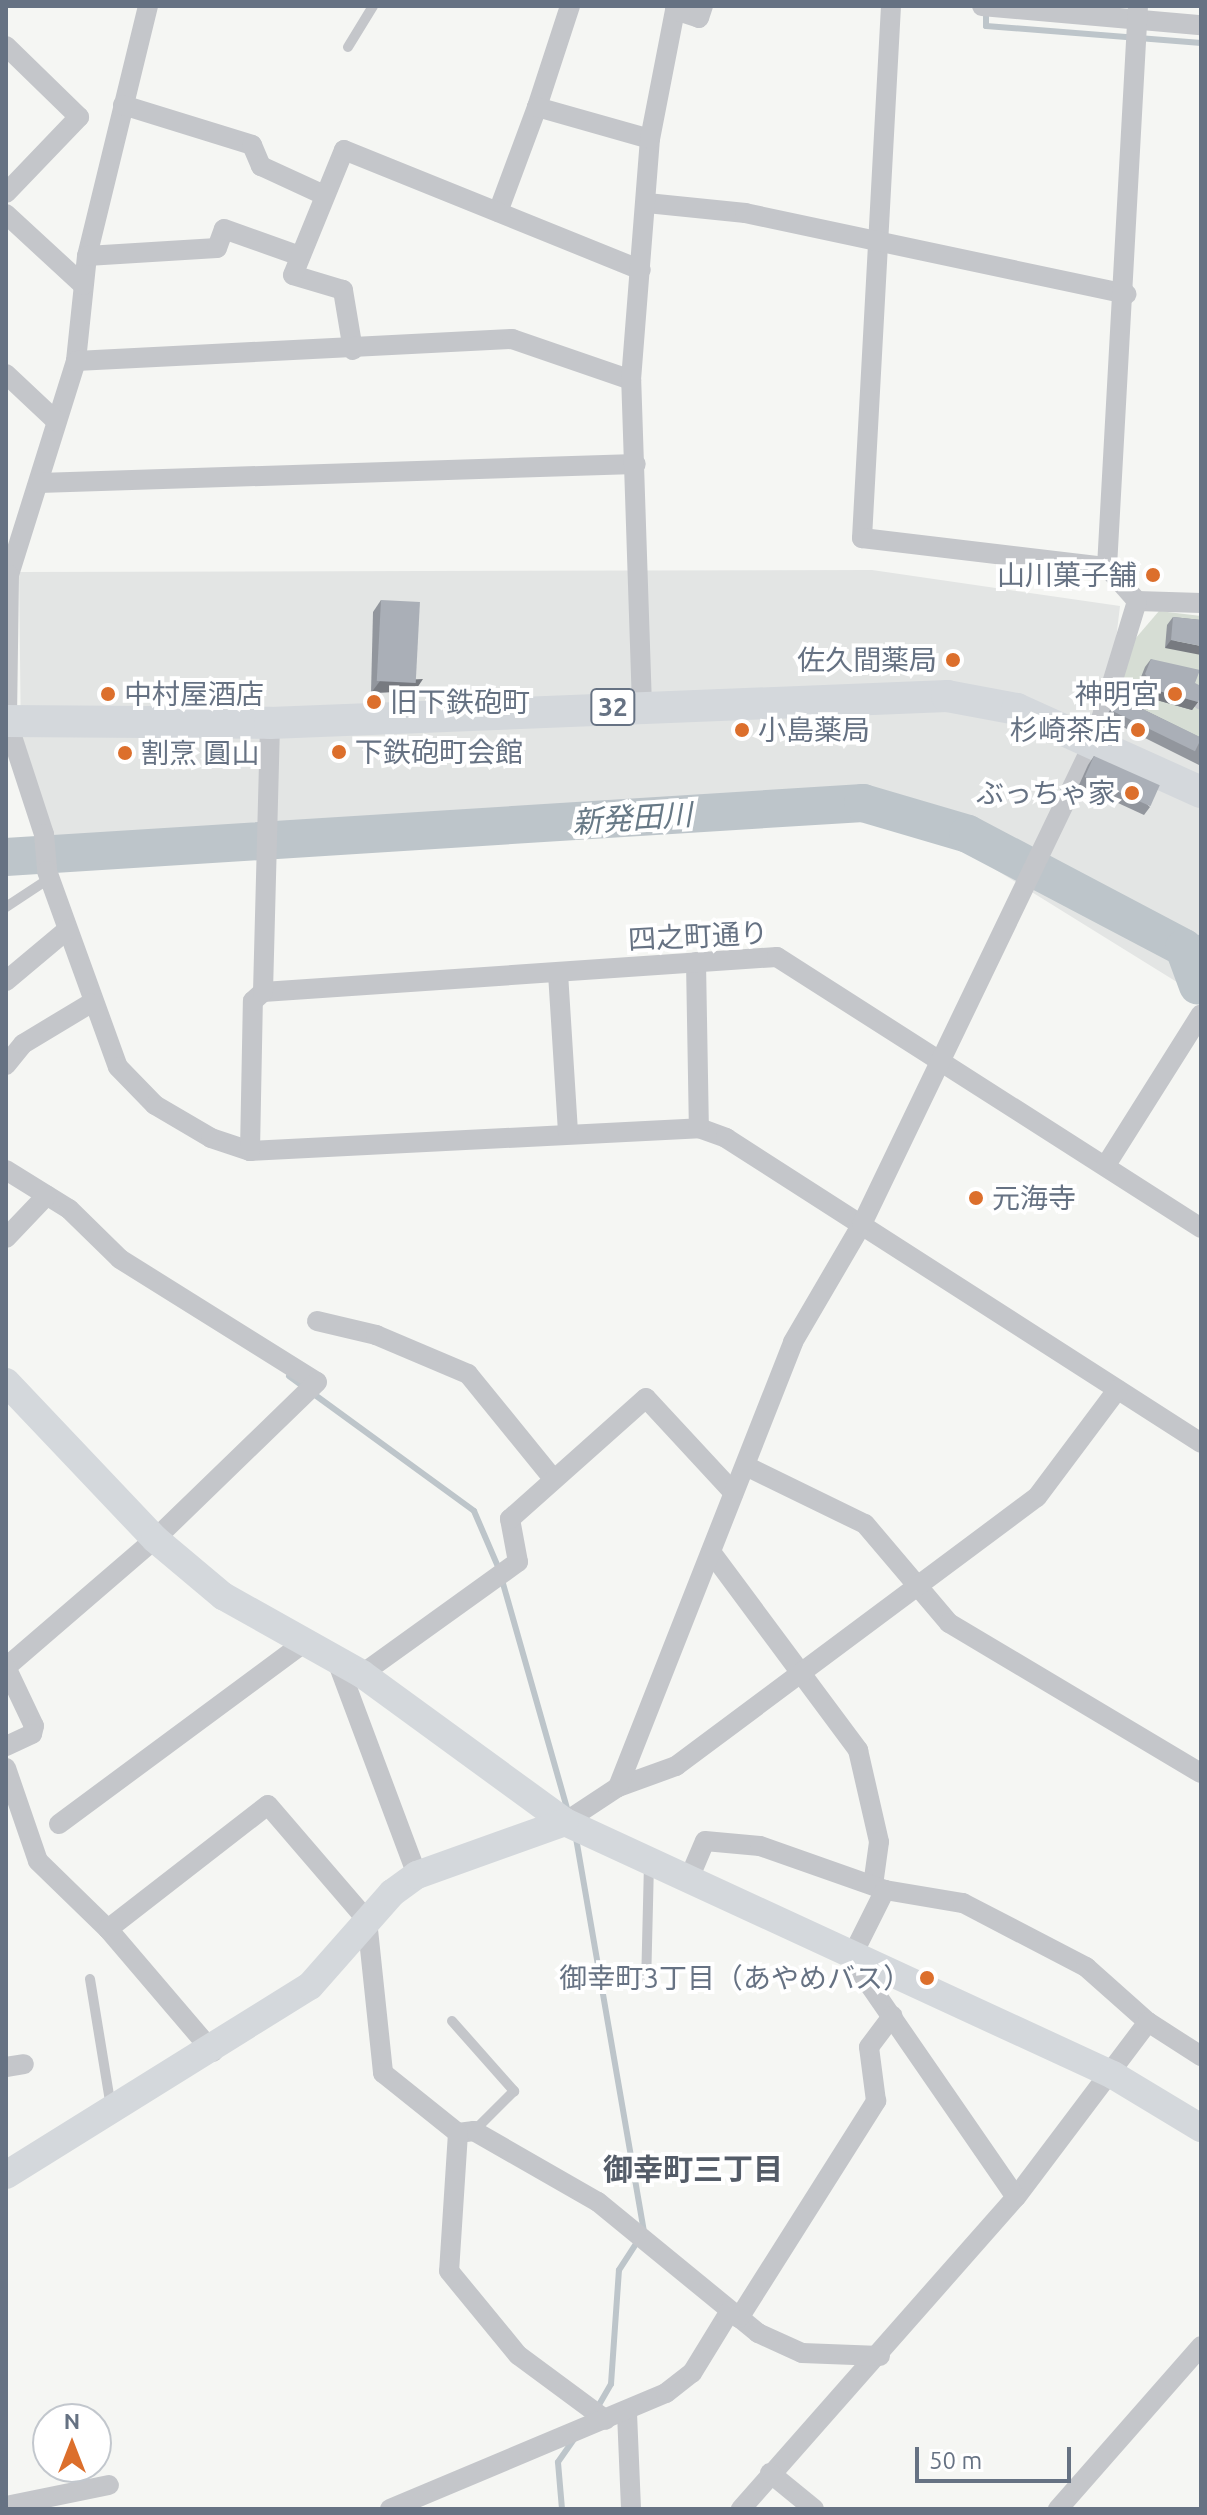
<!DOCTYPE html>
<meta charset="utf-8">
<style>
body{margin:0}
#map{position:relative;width:1207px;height:2515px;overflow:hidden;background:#f5f6f3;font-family:Ubuntu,"Noto Sans JP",sans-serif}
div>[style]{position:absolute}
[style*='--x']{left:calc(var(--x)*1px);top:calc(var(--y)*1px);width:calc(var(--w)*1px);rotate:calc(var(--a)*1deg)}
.built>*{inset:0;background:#e3e5e4}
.green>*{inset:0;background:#d6ddd4}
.stream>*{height:6px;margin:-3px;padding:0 3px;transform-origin:3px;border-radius:3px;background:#bdc5ca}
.river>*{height:38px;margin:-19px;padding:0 19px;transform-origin:19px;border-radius:19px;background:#bdc5ca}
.lane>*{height:10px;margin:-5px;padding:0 5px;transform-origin:5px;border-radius:5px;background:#c4c6ca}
.street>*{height:20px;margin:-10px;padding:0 10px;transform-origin:10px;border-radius:10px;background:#c4c6ca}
.secondary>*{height:28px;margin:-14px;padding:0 14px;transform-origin:14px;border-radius:14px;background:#d4d8dc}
.primary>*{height:32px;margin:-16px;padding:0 16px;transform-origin:16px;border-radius:16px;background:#d4d8dc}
.wall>*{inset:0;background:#92969d}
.shaded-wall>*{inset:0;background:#777a80}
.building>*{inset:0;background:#aaafb7;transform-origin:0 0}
.dots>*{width:22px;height:22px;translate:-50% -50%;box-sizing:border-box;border:4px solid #fff;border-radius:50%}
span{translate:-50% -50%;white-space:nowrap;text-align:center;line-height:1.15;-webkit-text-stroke:8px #fff;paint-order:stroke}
.shield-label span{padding:2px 6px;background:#fff;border:2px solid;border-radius:6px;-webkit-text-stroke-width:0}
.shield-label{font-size:26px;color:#667283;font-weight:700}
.poi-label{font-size:28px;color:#667283}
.right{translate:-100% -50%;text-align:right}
.left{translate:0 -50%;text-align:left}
.street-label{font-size:28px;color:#667283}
.water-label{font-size:30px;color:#677986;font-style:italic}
.neighbourhood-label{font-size:30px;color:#545c68;font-weight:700}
.frame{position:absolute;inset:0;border:8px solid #667283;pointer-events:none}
.north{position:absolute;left:32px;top:2403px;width:80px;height:80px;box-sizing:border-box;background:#fff;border:2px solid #c2c7cd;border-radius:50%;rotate:0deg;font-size:22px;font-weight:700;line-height:32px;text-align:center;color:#667283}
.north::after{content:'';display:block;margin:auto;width:28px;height:36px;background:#dc6f2c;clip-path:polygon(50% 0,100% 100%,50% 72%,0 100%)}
.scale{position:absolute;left:915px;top:2447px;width:156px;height:36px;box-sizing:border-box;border:4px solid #667283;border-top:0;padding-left:10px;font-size:24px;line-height:28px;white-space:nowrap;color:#667283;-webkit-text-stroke:6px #fff;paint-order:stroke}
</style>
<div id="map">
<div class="built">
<i style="clip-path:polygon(872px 570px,1120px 606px,1109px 698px,1201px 745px,1201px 997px,896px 808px,50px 843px,21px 743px,19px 572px)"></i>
</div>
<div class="green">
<i style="clip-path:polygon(1159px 611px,1201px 616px,1201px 745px,1109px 698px,1129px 646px)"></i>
</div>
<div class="stream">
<i style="--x:986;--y:10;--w:16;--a:90"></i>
<i style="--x:986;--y:26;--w:216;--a:4.5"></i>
<i style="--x:1184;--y:948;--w:20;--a:-33"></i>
<i style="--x:1198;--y:986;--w:3;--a:18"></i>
<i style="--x:289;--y:1376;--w:229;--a:36.1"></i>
<i style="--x:474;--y:1511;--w:63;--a:66.7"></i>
<i style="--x:502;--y:1580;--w:241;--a:74.1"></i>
<i style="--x:576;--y:1838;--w:400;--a:80.2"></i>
<i style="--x:596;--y:2410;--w:30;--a:-60"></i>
<i style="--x:611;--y:2384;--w:114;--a:-86"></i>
<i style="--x:619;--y:2270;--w:35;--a:-57"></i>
<i style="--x:562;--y:2509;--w:47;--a:-94.9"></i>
<i style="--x:558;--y:2462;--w:29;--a:-55"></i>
</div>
<div class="river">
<i style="--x:6;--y:857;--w:859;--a:-3.61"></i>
<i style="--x:863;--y:803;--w:109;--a:16.4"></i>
<i style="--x:968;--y:834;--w:244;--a:27.8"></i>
<i style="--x:1184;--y:948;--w:40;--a:69.8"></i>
</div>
<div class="lane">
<i style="--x:348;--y:47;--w:48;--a:-58.6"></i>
<i style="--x:1199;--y:704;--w:2;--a:27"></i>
<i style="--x:6;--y:907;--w:53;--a:-33.4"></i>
<i style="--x:90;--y:1979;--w:130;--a:80.7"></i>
<i style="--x:646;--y:1986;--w:122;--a:-88.6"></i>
<i style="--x:452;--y:2021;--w:94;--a:48.5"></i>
<i style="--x:514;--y:2091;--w:57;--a:135"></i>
</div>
<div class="street">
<i style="--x:148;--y:6;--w:257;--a:103.7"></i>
<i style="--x:87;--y:256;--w:106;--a:96"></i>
<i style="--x:76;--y:361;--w:224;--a:107.4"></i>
<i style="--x:9;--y:575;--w:146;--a:90.8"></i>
<i style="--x:7;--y:721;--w:119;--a:71.9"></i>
<i style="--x:44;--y:834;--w:37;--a:85"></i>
<i style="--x:47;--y:871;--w:208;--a:70.1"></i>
<i style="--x:118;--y:1067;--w:53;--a:45.8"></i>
<i style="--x:155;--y:1105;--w:65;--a:30.5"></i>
<i style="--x:211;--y:1138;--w:41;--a:18.4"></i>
<i style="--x:250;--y:1151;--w:450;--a:-2.9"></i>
<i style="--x:699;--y:1128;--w:29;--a:20"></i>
<i style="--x:726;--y:1138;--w:564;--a:32.7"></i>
<i style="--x:891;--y:6;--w:533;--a:93.12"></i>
<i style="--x:862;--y:538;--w:247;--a:6.8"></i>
<i style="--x:982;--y:6;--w:220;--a:5"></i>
<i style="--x:6;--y:46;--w:102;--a:44.2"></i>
<i style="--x:79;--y:117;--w:105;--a:133.8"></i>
<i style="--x:123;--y:105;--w:135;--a:17.2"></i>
<i style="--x:252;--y:145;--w:23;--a:67"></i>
<i style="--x:261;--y:166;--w:69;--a:24.7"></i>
<i style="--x:537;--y:107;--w:106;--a:-71.9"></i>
<i style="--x:647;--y:203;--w:99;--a:5.8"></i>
<i style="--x:745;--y:213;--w:390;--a:12"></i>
<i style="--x:498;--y:212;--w:112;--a:-69.6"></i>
<i style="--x:537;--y:107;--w:117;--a:15.8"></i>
<i style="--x:6;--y:214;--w:105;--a:42.7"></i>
<i style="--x:87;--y:256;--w:130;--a:-3.5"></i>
<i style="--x:217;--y:248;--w:20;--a:-70"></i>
<i style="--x:224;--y:229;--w:81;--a:19.6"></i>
<i style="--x:353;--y:350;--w:61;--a:-99.5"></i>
<i style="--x:343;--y:290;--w:52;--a:-163.3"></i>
<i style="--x:293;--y:275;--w:135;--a:-67.8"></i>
<i style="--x:344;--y:150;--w:320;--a:22"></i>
<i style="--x:76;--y:361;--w:437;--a:-2.9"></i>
<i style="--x:512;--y:339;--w:126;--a:19"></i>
<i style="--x:6;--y:374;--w:69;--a:43.2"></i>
<i style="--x:39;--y:483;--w:597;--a:-1.82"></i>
<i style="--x:1137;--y:601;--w:64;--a:1.8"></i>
<i style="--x:642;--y:706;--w:326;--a:-91.9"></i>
<i style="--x:631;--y:380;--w:242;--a:-85.5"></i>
<i style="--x:650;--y:139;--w:131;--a:-79"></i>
<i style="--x:675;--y:10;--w:25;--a:18"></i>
<i style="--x:699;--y:18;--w:13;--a:-72"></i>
<i style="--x:696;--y:962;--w:166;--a:89"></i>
<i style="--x:558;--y:973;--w:160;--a:86.4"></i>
<i style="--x:6;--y:981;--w:80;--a:-39.9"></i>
<i style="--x:263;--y:992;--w:515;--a:-3.9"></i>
<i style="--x:777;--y:957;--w:503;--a:32.58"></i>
<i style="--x:6;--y:1065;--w:27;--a:-51"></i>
<i style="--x:23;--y:1044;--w:79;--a:-31.1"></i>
<i style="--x:250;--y:1151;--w:150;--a:-88.9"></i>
<i style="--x:253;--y:1001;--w:13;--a:-42"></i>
<i style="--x:263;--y:992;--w:269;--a:-88.5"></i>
<i style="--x:1106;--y:1165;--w:178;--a:-57.8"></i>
<i style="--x:6;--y:1170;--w:74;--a:31.8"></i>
<i style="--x:69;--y:1209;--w:71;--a:44.4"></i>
<i style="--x:120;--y:1259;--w:232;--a:32"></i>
<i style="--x:317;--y:1382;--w:226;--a:135.9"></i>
<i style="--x:155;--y:1539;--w:196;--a:139.3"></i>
<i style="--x:6;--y:1238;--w:59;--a:-46.4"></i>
<i style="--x:317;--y:1321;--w:61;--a:13.3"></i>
<i style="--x:376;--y:1335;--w:100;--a:23"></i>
<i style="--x:468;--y:1374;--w:136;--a:50.9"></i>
<i style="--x:746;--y:1466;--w:132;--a:26"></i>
<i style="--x:865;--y:1524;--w:130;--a:49.7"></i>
<i style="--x:949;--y:1623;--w:293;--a:30.8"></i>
<i style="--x:711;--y:1552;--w:247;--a:53.4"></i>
<i style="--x:858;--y:1750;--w:94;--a:77.1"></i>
<i style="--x:879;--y:1842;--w:43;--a:97.9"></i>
<i style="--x:337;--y:1661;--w:228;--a:69.5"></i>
<i style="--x:6;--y:1667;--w:65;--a:64.6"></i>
<i style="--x:34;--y:1726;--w:8;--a:104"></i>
<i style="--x:32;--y:1734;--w:29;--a:155"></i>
<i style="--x:362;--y:1674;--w:192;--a:-35.7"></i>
<i style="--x:518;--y:1562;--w:44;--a:-100.5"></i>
<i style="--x:510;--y:1519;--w:182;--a:-41.7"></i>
<i style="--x:646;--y:1398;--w:129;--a:47.2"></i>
<i style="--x:6;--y:1768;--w:98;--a:71"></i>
<i style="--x:38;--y:1861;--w:98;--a:44.2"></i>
<i style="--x:618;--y:1787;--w:62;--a:-19.9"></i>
<i style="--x:676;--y:1766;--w:450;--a:-36.7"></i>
<i style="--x:1037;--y:1497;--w:134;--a:-53.2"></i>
<i style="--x:565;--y:1822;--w:64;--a:-33.4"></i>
<i style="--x:618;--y:1787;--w:478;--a:-68.5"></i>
<i style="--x:793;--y:1342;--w:137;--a:-59.7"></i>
<i style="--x:862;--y:1224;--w:535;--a:-64.3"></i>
<i style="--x:1094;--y:742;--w:147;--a:-73"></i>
<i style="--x:1137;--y:601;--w:45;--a:-131.4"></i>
<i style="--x:1107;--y:567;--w:562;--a:-86.84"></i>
<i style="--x:59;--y:1824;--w:302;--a:-36.5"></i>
<i style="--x:688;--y:1881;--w:43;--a:-67"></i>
<i style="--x:705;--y:1841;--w:55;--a:5.2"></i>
<i style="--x:760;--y:1846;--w:133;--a:19.4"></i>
<i style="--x:885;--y:1890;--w:79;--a:9.5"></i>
<i style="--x:963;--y:1903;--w:139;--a:27.5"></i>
<i style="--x:1086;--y:1967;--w:83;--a:41.6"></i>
<i style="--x:1148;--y:2022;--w:219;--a:127"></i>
<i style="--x:1016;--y:2197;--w:416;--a:131.4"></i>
<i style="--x:885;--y:1890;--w:76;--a:116.6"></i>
<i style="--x:851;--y:1958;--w:290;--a:55.4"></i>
<i style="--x:1148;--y:2022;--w:63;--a:32.7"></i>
<i style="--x:213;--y:2052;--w:162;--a:-130.5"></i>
<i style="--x:108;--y:1929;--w:202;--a:-37.8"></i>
<i style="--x:268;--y:1805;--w:152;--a:49.3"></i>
<i style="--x:367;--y:1920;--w:154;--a:84"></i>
<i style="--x:383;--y:2073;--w:96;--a:38.7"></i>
<i style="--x:458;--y:2133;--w:16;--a:-7"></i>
<i style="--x:474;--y:2131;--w:143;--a:29.8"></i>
<i style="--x:598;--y:2202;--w:207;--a:39.3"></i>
<i style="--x:758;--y:2333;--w:48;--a:24.4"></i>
<i style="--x:802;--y:2353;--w:78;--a:2.2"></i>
<i style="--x:6;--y:2067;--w:18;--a:-9"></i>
<i style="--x:458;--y:2133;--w:138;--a:93.7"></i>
<i style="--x:449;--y:2271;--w:109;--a:50.6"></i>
<i style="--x:518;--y:2355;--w:109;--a:36.5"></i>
<i style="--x:739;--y:2318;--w:257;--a:-57.7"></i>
<i style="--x:876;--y:2101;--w:54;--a:-97.4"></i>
<i style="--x:869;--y:2047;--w:39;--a:-53"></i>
<i style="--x:627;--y:2413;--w:96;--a:87.6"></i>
<i style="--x:770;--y:2473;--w:57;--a:39.3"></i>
<i style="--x:6;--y:2506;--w:105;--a:-11.5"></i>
<i style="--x:390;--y:2509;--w:299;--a:-22.8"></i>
<i style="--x:666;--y:2393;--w:33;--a:-38"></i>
<i style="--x:692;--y:2373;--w:73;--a:-58.5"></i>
<i style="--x:1058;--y:2509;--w:217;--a:-48.7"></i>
</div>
<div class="secondary">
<i style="--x:6;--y:1382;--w:216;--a:46.5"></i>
<i style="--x:155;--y:1539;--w:89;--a:40"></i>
<i style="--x:223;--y:1596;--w:159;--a:29.3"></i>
<i style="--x:362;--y:1674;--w:251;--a:36.1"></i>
<i style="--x:565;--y:1822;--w:604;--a:24.78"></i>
<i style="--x:1113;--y:2075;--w:103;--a:31.1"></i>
<i style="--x:6;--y:2175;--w:358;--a:-31.9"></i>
<i style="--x:310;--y:1986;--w:124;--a:-48.6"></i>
<i style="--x:392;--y:1893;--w:31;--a:-36"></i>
<i style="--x:417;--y:1875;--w:157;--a:-19.7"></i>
</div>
<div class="primary">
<i style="--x:6;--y:721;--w:264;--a:0.4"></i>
<i style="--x:270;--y:723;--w:678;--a:-2.28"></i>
<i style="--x:947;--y:696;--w:71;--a:10.5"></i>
<i style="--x:1017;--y:709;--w:202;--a:24.3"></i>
</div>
<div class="wall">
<i style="clip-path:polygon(381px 600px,415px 691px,371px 693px,373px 612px)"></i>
<i style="clip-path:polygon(1173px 617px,1201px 620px,1165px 648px,1167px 625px)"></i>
<i style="clip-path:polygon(1151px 659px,1195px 683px,1198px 702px,1192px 710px,1153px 699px,1139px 682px,1145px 667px)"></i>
<i style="clip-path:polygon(1118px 697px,1201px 738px,1201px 766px,1105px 718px)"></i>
<i style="clip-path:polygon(1094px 756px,1150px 807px,1144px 815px,1079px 785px,1088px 765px)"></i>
</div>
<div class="shaded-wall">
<i style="clip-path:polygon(1171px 640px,1201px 646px,1201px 655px,1165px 648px)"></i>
<i style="clip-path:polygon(423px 679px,415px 691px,371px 693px,380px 681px)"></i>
<i style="clip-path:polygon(1159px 691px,1198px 702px,1192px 710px,1153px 699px)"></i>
</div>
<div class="building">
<i style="left:381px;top:600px;width:39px;height:81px;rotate:3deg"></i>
<i style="clip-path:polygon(1173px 617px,1201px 620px,1201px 646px,1171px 640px)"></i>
<i style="clip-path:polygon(1151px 659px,1200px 670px,1195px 683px,1201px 686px,1201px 695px,1198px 702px,1159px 691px,1145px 674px)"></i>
<i style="left:1118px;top:697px;width:93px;height:15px;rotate:26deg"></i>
<i style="left:1094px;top:756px;width:72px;height:23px;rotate:24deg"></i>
</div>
<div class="dots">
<i style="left:1153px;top:575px;background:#dc6f2c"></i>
<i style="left:953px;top:660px;background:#dc6f2c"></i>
<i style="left:108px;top:694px;background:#dc6f2c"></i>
<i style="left:1175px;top:694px;background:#dc6f2c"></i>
<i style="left:374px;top:702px;background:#dc6f2c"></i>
<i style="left:742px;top:730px;background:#dc6f2c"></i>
<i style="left:1138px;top:730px;background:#dc6f2c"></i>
<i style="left:339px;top:752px;background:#dc6f2c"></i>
<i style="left:125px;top:753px;background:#dc6f2c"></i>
<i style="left:1132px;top:793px;background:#dc6f2c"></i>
<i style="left:976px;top:1198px;background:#dc6f2c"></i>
<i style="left:927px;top:1978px;background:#dc6f2c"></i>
</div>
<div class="shield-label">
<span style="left:613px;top:707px">32</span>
</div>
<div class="poi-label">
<span class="right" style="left:1137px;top:575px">山川菓子舗</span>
<span class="right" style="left:937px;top:660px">佐久間薬局</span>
<span class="left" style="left:124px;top:694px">中村屋酒店</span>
<span class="right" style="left:1159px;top:694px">神明宮</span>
<span class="left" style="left:390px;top:702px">旧下鉄砲町</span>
<span class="left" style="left:758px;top:730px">小島薬局</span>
<span class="right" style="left:1122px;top:730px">杉崎茶店</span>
<span class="left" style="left:355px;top:752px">下鉄砲町会館</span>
<span class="left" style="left:141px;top:753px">割烹 圓山</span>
<span class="right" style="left:1116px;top:793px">ぶっちゃ家</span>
<span class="left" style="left:992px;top:1198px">元海寺</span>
<span class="right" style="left:911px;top:1978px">御幸町3丁目（あやめバス）</span>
</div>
<div class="street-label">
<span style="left:698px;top:936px;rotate:-3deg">四之町通り</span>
</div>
<div class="water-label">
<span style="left:632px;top:818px;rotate:-4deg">新発田川</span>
</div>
<div class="neighbourhood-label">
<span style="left:693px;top:2169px">御幸町三丁目</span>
</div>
<div class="frame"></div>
<div class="north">N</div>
<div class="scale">50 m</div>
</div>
